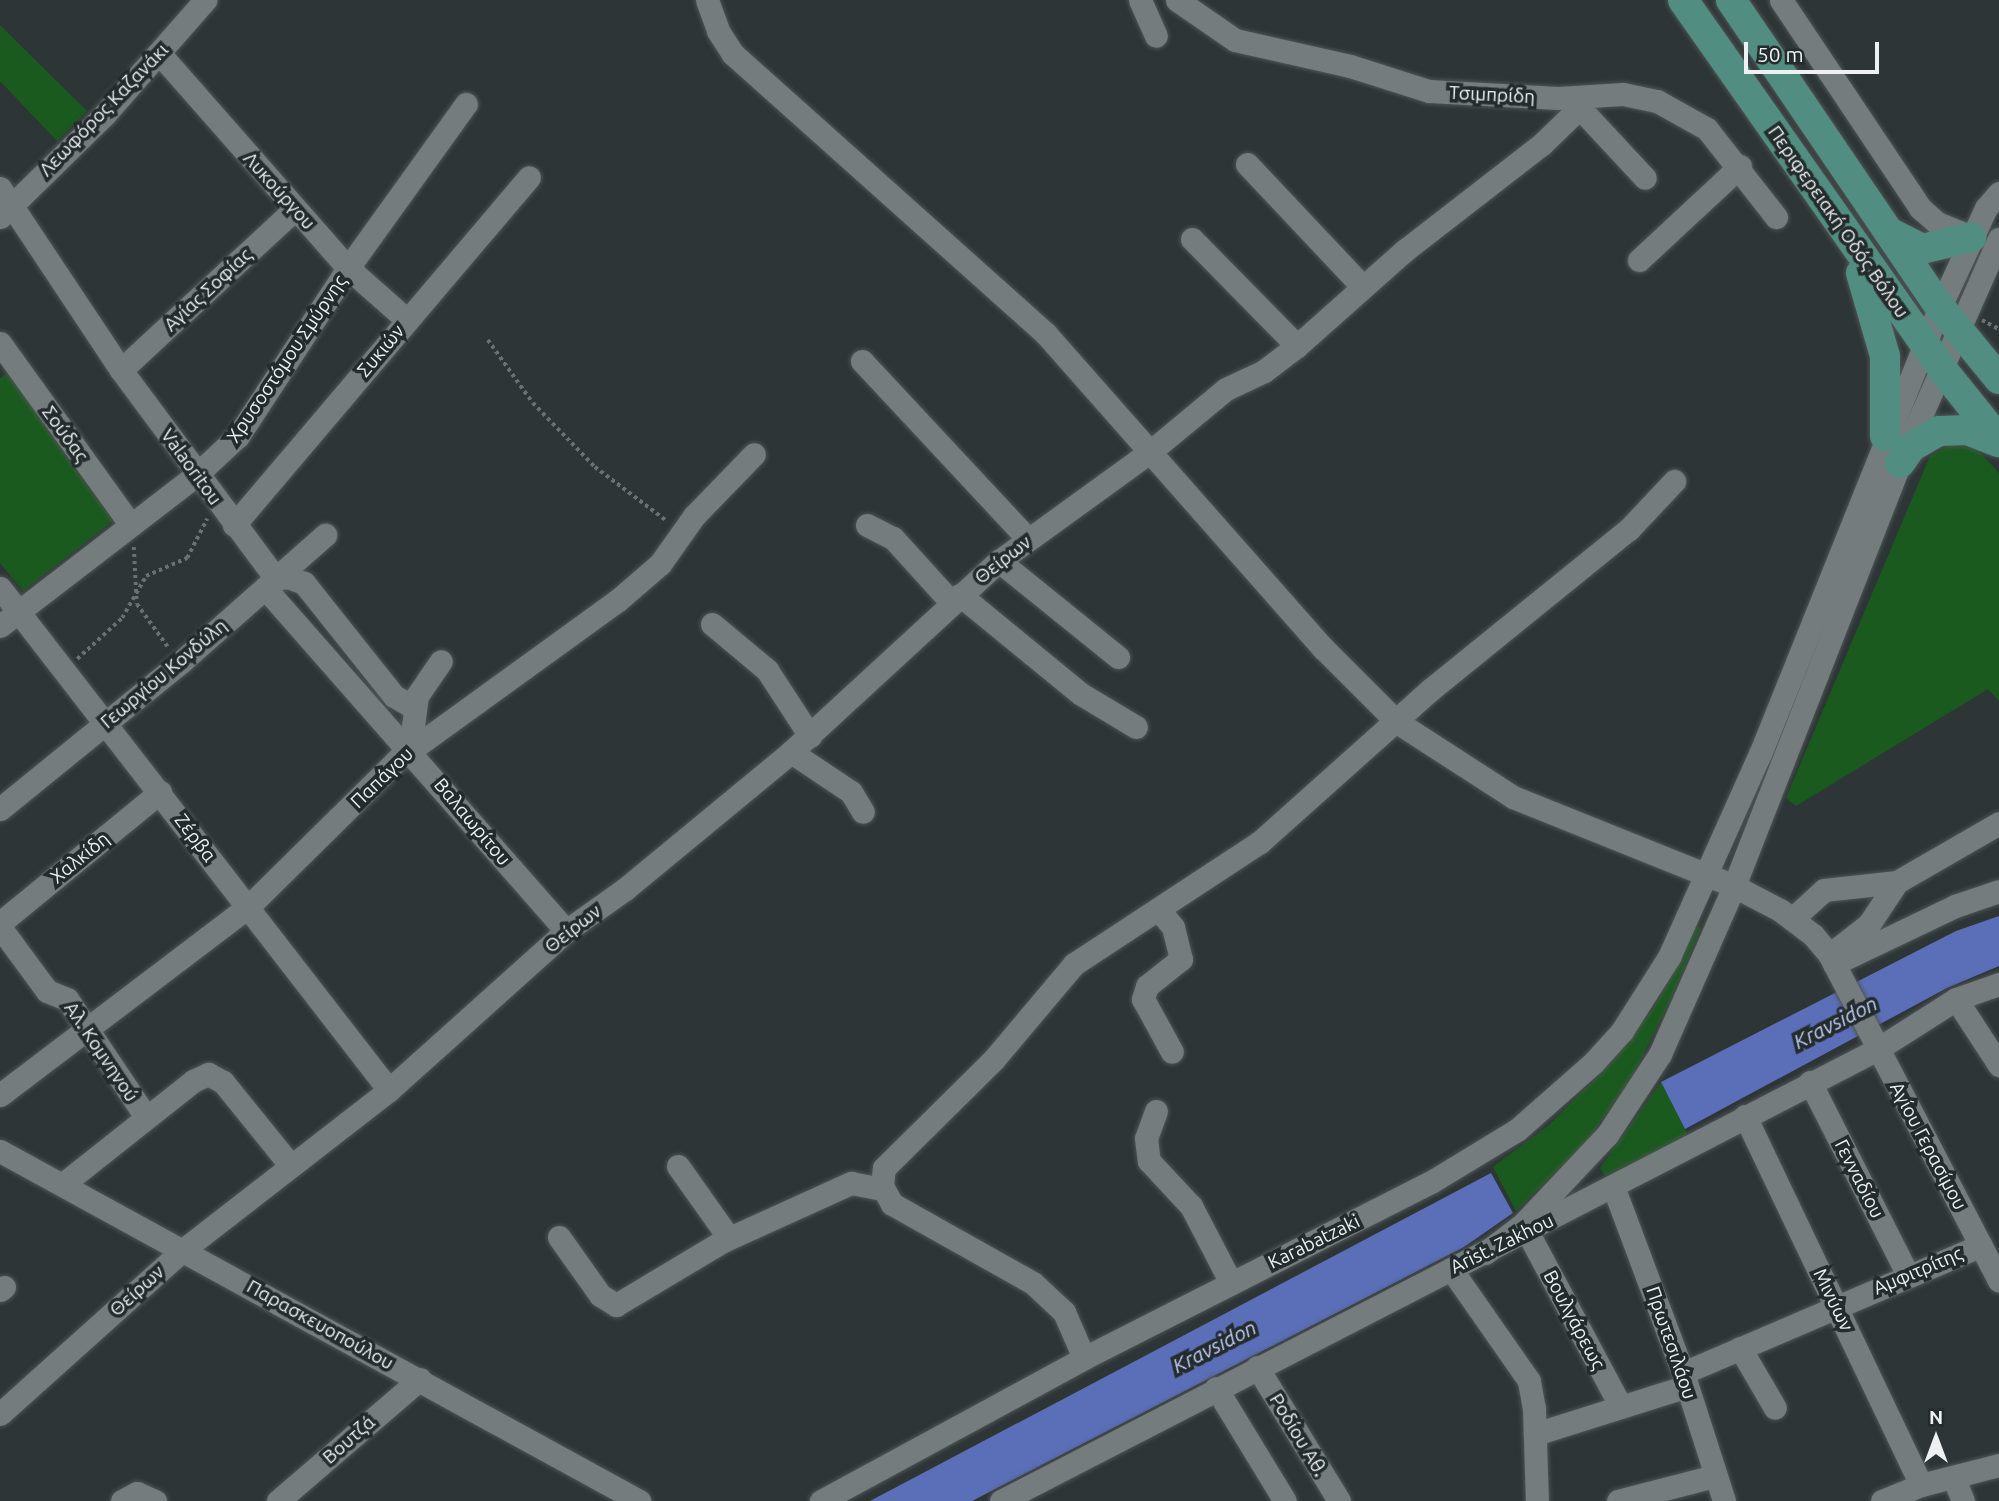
<!DOCTYPE html>
<meta charset="utf-8">
<style>
body{margin:0}
#map{position:relative;width:1999px;height:1501px;overflow:hidden;background:#2e3536;font-family:Ubuntu,sans-serif}
div>[style]{position:absolute}
[style*='--x']{left:calc(var(--x)*1px);top:calc(var(--y)*1px);width:calc(var(--w)*1px);rotate:calc(var(--a)*1deg)}
.green>*{inset:0;background:#1a5a1e}
.water>*{inset:0;background:#5b6fb8}
.path>*{height:3.5px;margin-top:-1.75px;transform-origin:0;background:repeating-linear-gradient(90deg,#6a7172 0 3.5px,transparent 0 7px)}
.roads{filter:drop-shadow(0 0 2px #4e5354) drop-shadow(0 0 2px #4e5354)}
.minor>*{height:23px;margin:-11.5px;padding:0 11.5px;transform-origin:11.5px;border-radius:11.5px;background:#747c7d}
.major>*{height:30px;margin:-15px;padding:0 15px;transform-origin:15px;border-radius:15px;background:#528d81}
span{translate:-50% -50%;white-space:nowrap;text-align:center;line-height:1.15;-webkit-text-stroke:7px #242b2c;paint-order:stroke}
.street-label{font-size:19px;color:#edf1f2}
.water-label{font-size:21px;color:#bdcbf3;font-style:italic}
.north{position:absolute;left:1901px;top:1403px;width:70px;height:70px;-webkit-text-stroke:5px #242b2c;paint-order:stroke;rotate:0deg;font-size:19px;font-weight:700;line-height:28px;text-align:center;color:#edf1f2}
.north::after{content:'';display:block;margin:auto;width:24px;height:32px;background:#edf1f2;clip-path:polygon(50% 0,100% 100%,50% 72%,0 100%)}
.scale{position:absolute;left:1744px;top:42px;width:135px;height:32px;box-sizing:border-box;border:4px solid #edf1f2;border-top:0;padding-left:9px;font-size:21px;line-height:24px;white-space:nowrap;color:#edf1f2;-webkit-text-stroke:5px #242b2c;paint-order:stroke}
</style>
<div id="map">
<div class="green">
<i style="clip-path:polygon(0 25px,87px 111px,57px 141px,0 81px)"></i>
<i style="clip-path:polygon(7px 373px,113px 521px,23px 591px,0 563px,0 378px)"></i>
<i style="clip-path:polygon(1952px 444px,1978px 450px,1999px 473px,1999px 701px,1988px 689px,1796px 806px,1786px 798px,1930px 456px)"></i>
<i style="clip-path:polygon(1697px 925px,1701px 929px,1671px 999px,1630px 1081px,1586px 1142px,1516px 1211px,1493px 1167px,1550px 1124px,1615px 1059px,1654px 1007px)"></i>
<i style="clip-path:polygon(1661px 1082px,1688px 1135px,1605px 1176px,1600px 1168px)"></i>
</div>
<div class="water">
<i style="clip-path:polygon(1999px 916px,1999px 966px,1947px 988px,1685px 1129px,1661px 1082px,1956px 931px)"></i>
<i style="clip-path:polygon(1491px 1173px,1513px 1213px,1464px 1247px,972px 1501px,870px 1501px)"></i>
</div>
<div class="path">
<i style="--x:1982;--y:320;--w:19;--a:28"></i>
<i style="--x:488;--y:340;--w:77;--a:54.5"></i>
<i style="--x:533;--y:403;--w:89;--a:45.9"></i>
<i style="--x:595;--y:467;--w:90;--a:36.9"></i>
<i style="--x:134;--y:547;--w:57;--a:87"></i>
<i style="--x:137;--y:604;--w:53;--a:54.2"></i>
<i style="--x:77;--y:659;--w:61;--a:-42.3"></i>
<i style="--x:122;--y:618;--w:48;--a:-60.3"></i>
<i style="--x:146;--y:576;--w:45;--a:-23.7"></i>
<i style="--x:187;--y:558;--w:44;--a:-62.9"></i>
</div>
<div class="roads">
<div class="minor">
<i style="--x:707;--y:0;--w:33;--a:70"></i>
<i style="--x:718;--y:31;--w:27;--a:57"></i>
<i style="--x:733;--y:54;--w:420;--a:41.8"></i>
<i style="--x:1046;--y:334;--w:419;--a:48.6"></i>
<i style="--x:1323;--y:648;--w:105;--a:45"></i>
<i style="--x:1397;--y:722;--w:138;--a:32.9"></i>
<i style="--x:1513;--y:797;--w:238;--a:21.9"></i>
<i style="--x:1734;--y:886;--w:52;--a:27.6"></i>
<i style="--x:1780;--y:910;--w:41;--a:37.1"></i>
<i style="--x:1813;--y:935;--w:25;--a:50"></i>
<i style="--x:1829;--y:954;--w:368;--a:62.5"></i>
<i style="--x:1140;--y:0;--w:39;--a:66"></i>
<i style="--x:1177;--y:0;--w:70;--a:34.6"></i>
<i style="--x:1235;--y:40;--w:118;--a:12.7"></i>
<i style="--x:1350;--y:66;--w:83;--a:17.6"></i>
<i style="--x:1429;--y:91;--w:129;--a:3.1"></i>
<i style="--x:1558;--y:98;--w:65;--a:-3.5"></i>
<i style="--x:1623;--y:94;--w:35;--a:12"></i>
<i style="--x:1657;--y:101;--w:57;--a:29.2"></i>
<i style="--x:1707;--y:129;--w:112;--a:51.9"></i>
<i style="--x:1781;--y:0;--w:250;--a:56.2"></i>
<i style="--x:1920;--y:208;--w:23;--a:41"></i>
<i style="--x:1937;--y:223;--w:38;--a:22"></i>
<i style="--x:159;--y:53;--w:286;--a:48.7"></i>
<i style="--x:348;--y:268;--w:79;--a:41.4"></i>
<i style="--x:1578;--y:106;--w:98;--a:47.1"></i>
<i style="--x:1247;--y:164;--w:169;--a:46.7"></i>
<i style="--x:0;--y:188;--w:219;--a:56.4"></i>
<i style="--x:121;--y:370;--w:260;--a:53.4"></i>
<i style="--x:276;--y:579;--w:11;--a:-10"></i>
<i style="--x:287;--y:577;--w:18;--a:19"></i>
<i style="--x:304;--y:583;--w:144;--a:51.5"></i>
<i style="--x:394;--y:696;--w:24;--a:30"></i>
<i style="--x:0;--y:217;--w:147;--a:-44.4"></i>
<i style="--x:105;--y:114;--w:152;--a:-48.7"></i>
<i style="--x:1192;--y:239;--w:150;--a:45.5"></i>
<i style="--x:1639;--y:260;--w:138;--a:-42.9"></i>
<i style="--x:0;--y:343;--w:224;--a:54.3"></i>
<i style="--x:862;--y:361;--w:243;--a:47"></i>
<i style="--x:121;--y:370;--w:237;--a:-42.8"></i>
<i style="--x:234;--y:525;--w:456;--a:-49.7"></i>
<i style="--x:867;--y:525;--w:29;--a:27"></i>
<i style="--x:893;--y:538;--w:86;--a:47.8"></i>
<i style="--x:999;--y:561;--w:153;--a:38.9"></i>
<i style="--x:0;--y:588;--w:635;--a:52.23"></i>
<i style="--x:265;--y:588;--w:456;--a:48.7"></i>
<i style="--x:960;--y:595;--w:156;--a:39.3"></i>
<i style="--x:1081;--y:694;--w:64;--a:31"></i>
<i style="--x:712;--y:624;--w:72;--a:39.9"></i>
<i style="--x:767;--y:670;--w:79;--a:56.9"></i>
<i style="--x:0;--y:626;--w:247;--a:-37.6"></i>
<i style="--x:196;--y:475;--w:57;--a:-42.9"></i>
<i style="--x:238;--y:436;--w:201;--a:-56.8"></i>
<i style="--x:348;--y:268;--w:202;--a:-54.3"></i>
<i style="--x:410;--y:749;--w:53;--a:-82.5"></i>
<i style="--x:417;--y:696;--w:42;--a:-55.6"></i>
<i style="--x:791;--y:752;--w:72;--a:33.7"></i>
<i style="--x:851;--y:792;--w:23;--a:59"></i>
<i style="--x:0;--y:809;--w:235;--a:-39.1"></i>
<i style="--x:182;--y:661;--w:191;--a:-41.4"></i>
<i style="--x:1158;--y:909;--w:23;--a:50"></i>
<i style="--x:1173;--y:927;--w:33;--a:76"></i>
<i style="--x:1181;--y:959;--w:43;--a:141.5"></i>
<i style="--x:1147;--y:986;--w:14;--a:107"></i>
<i style="--x:1143;--y:999;--w:60;--a:61.3"></i>
<i style="--x:1792;--y:919;--w:43;--a:-42.2"></i>
<i style="--x:1824;--y:890;--w:73;--a:-6.3"></i>
<i style="--x:1897;--y:882;--w:118;--a:-30"></i>
<i style="--x:0;--y:923;--w:207;--a:-39.3"></i>
<i style="--x:0;--y:927;--w:79;--a:53.7"></i>
<i style="--x:47;--y:991;--w:22;--a:22"></i>
<i style="--x:67;--y:999;--w:142;--a:56.2"></i>
<i style="--x:1832;--y:953;--w:47;--a:-38.1"></i>
<i style="--x:1869;--y:924;--w:50;--a:-56.3"></i>
<i style="--x:1834;--y:964;--w:134;--a:-25.6"></i>
<i style="--x:1955;--y:906;--w:46;--a:-18.8"></i>
<i style="--x:1956;--y:999;--w:79;--a:56.9"></i>
<i style="--x:1810;--y:1082;--w:216;--a:63.1"></i>
<i style="--x:0;--y:1095;--w:311;--a:-37.2"></i>
<i style="--x:248;--y:907;--w:209;--a:-44.6"></i>
<i style="--x:397;--y:760;--w:271;--a:-35.9"></i>
<i style="--x:617;--y:601;--w:57;--a:-40.7"></i>
<i style="--x:660;--y:564;--w:59;--a:-54.7"></i>
<i style="--x:694;--y:516;--w:86;--a:-45.9"></i>
<i style="--x:1156;--y:1111;--w:29;--a:110"></i>
<i style="--x:1146;--y:1138;--w:23;--a:83"></i>
<i style="--x:1149;--y:1161;--w:62;--a:47"></i>
<i style="--x:1191;--y:1206;--w:87;--a:62.5"></i>
<i style="--x:1745;--y:1116;--w:409;--a:64.5"></i>
<i style="--x:0;--y:1151;--w:729;--a:28.71"></i>
<i style="--x:678;--y:1166;--w:88;--a:54.7"></i>
<i style="--x:63;--y:1184;--w:166;--a:-38.4"></i>
<i style="--x:193;--y:1081;--w:17;--a:-25"></i>
<i style="--x:208;--y:1074;--w:17;--a:28"></i>
<i style="--x:223;--y:1082;--w:108;--a:51"></i>
<i style="--x:1613;--y:1186;--w:200;--a:69.5"></i>
<i style="--x:1683;--y:1373;--w:134;--a:72.2"></i>
<i style="--x:1528;--y:1233;--w:197;--a:61.9"></i>
<i style="--x:559;--y:1237;--w:71;--a:54.7"></i>
<i style="--x:600;--y:1295;--w:19;--a:32"></i>
<i style="--x:616;--y:1305;--w:125;--a:-30.9"></i>
<i style="--x:723;--y:1241;--w:141;--a:-24.4"></i>
<i style="--x:851;--y:1183;--w:33;--a:11"></i>
<i style="--x:1485;--y:1253;--w:48;--a:-37.3"></i>
<i style="--x:1523;--y:1224;--w:122;--a:-46.7"></i>
<i style="--x:1607;--y:1135;--w:97;--a:-56.8"></i>
<i style="--x:1660;--y:1054;--w:184;--a:-66.2"></i>
<i style="--x:1734;--y:886;--w:454;--a:-68.6"></i>
<i style="--x:1900;--y:463;--w:245;--a:-66.2"></i>
<i style="--x:1451;--y:1269;--w:136;--a:55.1"></i>
<i style="--x:1529;--y:1381;--w:27;--a:80"></i>
<i style="--x:1534;--y:1408;--w:93;--a:88.2"></i>
<i style="--x:0;--y:1290;--w:5;--a:-37"></i>
<i style="--x:1740;--y:1348;--w:69;--a:59.7"></i>
<i style="--x:1084;--y:1358;--w:50;--a:-113.5"></i>
<i style="--x:1064;--y:1312;--w:42;--a:-136.9"></i>
<i style="--x:1033;--y:1283;--w:162;--a:-150.7"></i>
<i style="--x:892;--y:1204;--w:21;--a:-119"></i>
<i style="--x:882;--y:1186;--w:18;--a:-84"></i>
<i style="--x:884;--y:1168;--w:155;--a:-44.7"></i>
<i style="--x:994;--y:1059;--w:124;--a:-49.9"></i>
<i style="--x:1074;--y:964;--w:222;--a:-33.3"></i>
<i style="--x:1260;--y:842;--w:228;--a:-41.8"></i>
<i style="--x:1430;--y:690;--w:256;--a:-39"></i>
<i style="--x:1629;--y:529;--w:66;--a:-46.8"></i>
<i style="--x:1257;--y:1367;--w:157;--a:58.5"></i>
<i style="--x:1683;--y:1373;--w:324;--a:-23.2"></i>
<i style="--x:1216;--y:1388;--w:132;--a:58.6"></i>
<i style="--x:0;--y:1414;--w:246;--a:-41.9"></i>
<i style="--x:183;--y:1250;--w:261;--a:-37.8"></i>
<i style="--x:389;--y:1090;--w:238;--a:-41.9"></i>
<i style="--x:566;--y:931;--w:72;--a:-35.4"></i>
<i style="--x:625;--y:889;--w:215;--a:-39.5"></i>
<i style="--x:791;--y:752;--w:282;--a:-42.6"></i>
<i style="--x:999;--y:561;--w:188;--a:-35.9"></i>
<i style="--x:1151;--y:451;--w:97;--a:-39.6"></i>
<i style="--x:1226;--y:389;--w:42;--a:-25.3"></i>
<i style="--x:1264;--y:371;--w:41;--a:-37.1"></i>
<i style="--x:1297;--y:346;--w:143;--a:-41.6"></i>
<i style="--x:1404;--y:251;--w:175;--a:-37.8"></i>
<i style="--x:1542;--y:144;--w:42;--a:-44"></i>
<i style="--x:1572;--y:115;--w:19;--a:-65"></i>
<i style="--x:1535;--y:1434;--w:159;--a:-17.5"></i>
<i style="--x:1953;--y:1477;--w:26;--a:67"></i>
<i style="--x:122;--y:1501;--w:17;--a:-28"></i>
<i style="--x:137;--y:1493;--w:20;--a:24"></i>
<i style="--x:278;--y:1501;--w:187;--a:-40.7"></i>
<i style="--x:821;--y:1501;--w:299;--a:-28.5"></i>
<i style="--x:1084;--y:1358;--w:389;--a:-26.9"></i>
<i style="--x:1431;--y:1182;--w:100;--a:-31.2"></i>
<i style="--x:1517;--y:1130;--w:103;--a:-41.4"></i>
<i style="--x:1594;--y:1062;--w:42;--a:-47.9"></i>
<i style="--x:1622;--y:1031;--w:88;--a:-57.6"></i>
<i style="--x:1669;--y:957;--w:222;--a:-65.9"></i>
<i style="--x:1760;--y:754;--w:482;--a:-68.1"></i>
<i style="--x:1940;--y:307;--w:109;--a:-65.1"></i>
<i style="--x:1986;--y:208;--w:20;--a:-49"></i>
<i style="--x:1001;--y:1501;--w:984;--a:-27.27"></i>
<i style="--x:1876;--y:1050;--w:95;--a:-32.5"></i>
<i style="--x:1956;--y:999;--w:46;--a:-19.2"></i>
<i style="--x:1618;--y:1501;--w:100;--a:-14.5"></i>
<i style="--x:1882;--y:1501;--w:42;--a:-22.3"></i>
<i style="--x:1921;--y:1485;--w:81;--a:-14.4"></i>
</div>
<div class="major">
<i style="--x:1683;--y:0;--w:451;--a:54.9"></i>
<i style="--x:1942;--y:369;--w:91;--a:51.2"></i>
<i style="--x:1731;--y:0;--w:371;--a:55.8"></i>
<i style="--x:1940;--y:307;--w:93;--a:50.7"></i>
<i style="--x:1891;--y:233;--w:35;--a:27"></i>
<i style="--x:1922;--y:249;--w:51;--a:-13.5"></i>
<i style="--x:1861;--y:273;--w:86;--a:73.9"></i>
<i style="--x:1885;--y:356;--w:80;--a:90"></i>
<i style="--x:1900;--y:463;--w:19;--a:-55"></i>
<i style="--x:1911;--y:447;--w:32;--a:-30"></i>
<i style="--x:1939;--y:431;--w:28;--a:-2"></i>
<i style="--x:1967;--y:430;--w:34;--a:21"></i>
</div>
</div>
<div class="street-label">
<span style="left:1492px;top:95px;rotate:3deg">Τσιμπρίδη</span>
<span style="left:104px;top:110px;rotate:-46deg">Λεωφόρος Καζανάκι</span>
<span style="left:279px;top:191px;rotate:48deg">Λυκούργου</span>
<span style="left:1838px;top:222px;rotate:55deg">Περιφερειακή Οδός Βόλου</span>
<span style="left:208px;top:290px;rotate:-43deg">Αγίας Σοφίας</span>
<span style="left:381px;top:351px;rotate:-50deg">Συκιών</span>
<span style="left:287px;top:359px;rotate:-56deg">Χρυσοστόμου Σμύρνης</span>
<span style="left:65px;top:434px;rotate:54deg">Σούδας</span>
<span style="left:191px;top:467px;rotate:54deg">Valaoritou</span>
<span style="left:1003px;top:560px;rotate:-38deg">Θείρων</span>
<span style="left:164px;top:674px;rotate:-40deg">Γεωργίου Κονδύλη</span>
<span style="left:382px;top:778px;rotate:-44deg">Παπάγου</span>
<span style="left:472px;top:822px;rotate:50deg">Βαλαωρίτου</span>
<span style="left:195px;top:838px;rotate:53deg">Ζέρβα</span>
<span style="left:80px;top:858px;rotate:-39deg">Χαλκίδη</span>
<span style="left:573px;top:929px;rotate:-38deg">Θείρων</span>
<span style="left:101px;top:1052px;rotate:56deg">Αλ. Κομνηνού</span>
<span style="left:1928px;top:1146px;rotate:62deg">Αγίου Γερασίμου</span>
<span style="left:1859px;top:1179px;rotate:63deg">Γενναδίου</span>
<span style="left:1314px;top:1242px;rotate:-26deg">Karabatzaki</span>
<span style="left:1502px;top:1244px;rotate:-26deg">Arist. Zakhou</span>
<span style="left:1918px;top:1271px;rotate:-23deg">Αμφιτρίτης</span>
<span style="left:137px;top:1291px;rotate:-42deg">Θείρων</span>
<span style="left:1833px;top:1300px;rotate:64deg">Μινύων</span>
<span style="left:1574px;top:1320px;rotate:62deg">Βουλγάρεως</span>
<span style="left:320px;top:1325px;rotate:29deg">Παρασκευοπούλου</span>
<span style="left:1671px;top:1343px;rotate:71deg">Πρωτεσιλάου</span>
<span style="left:1298px;top:1435px;rotate:59deg">Ροδίου Αθ.</span>
<span style="left:349px;top:1440px;rotate:-41deg">Βουτζά</span>
</div>
<div class="water-label">
<span style="left:1835px;top:1022px;rotate:-27deg">Kravsidon</span>
<span style="left:1214px;top:1346px;rotate:-27deg">Kravsidon</span>
</div>
<div class="north">N</div>
<div class="scale">50 m</div>
</div>
